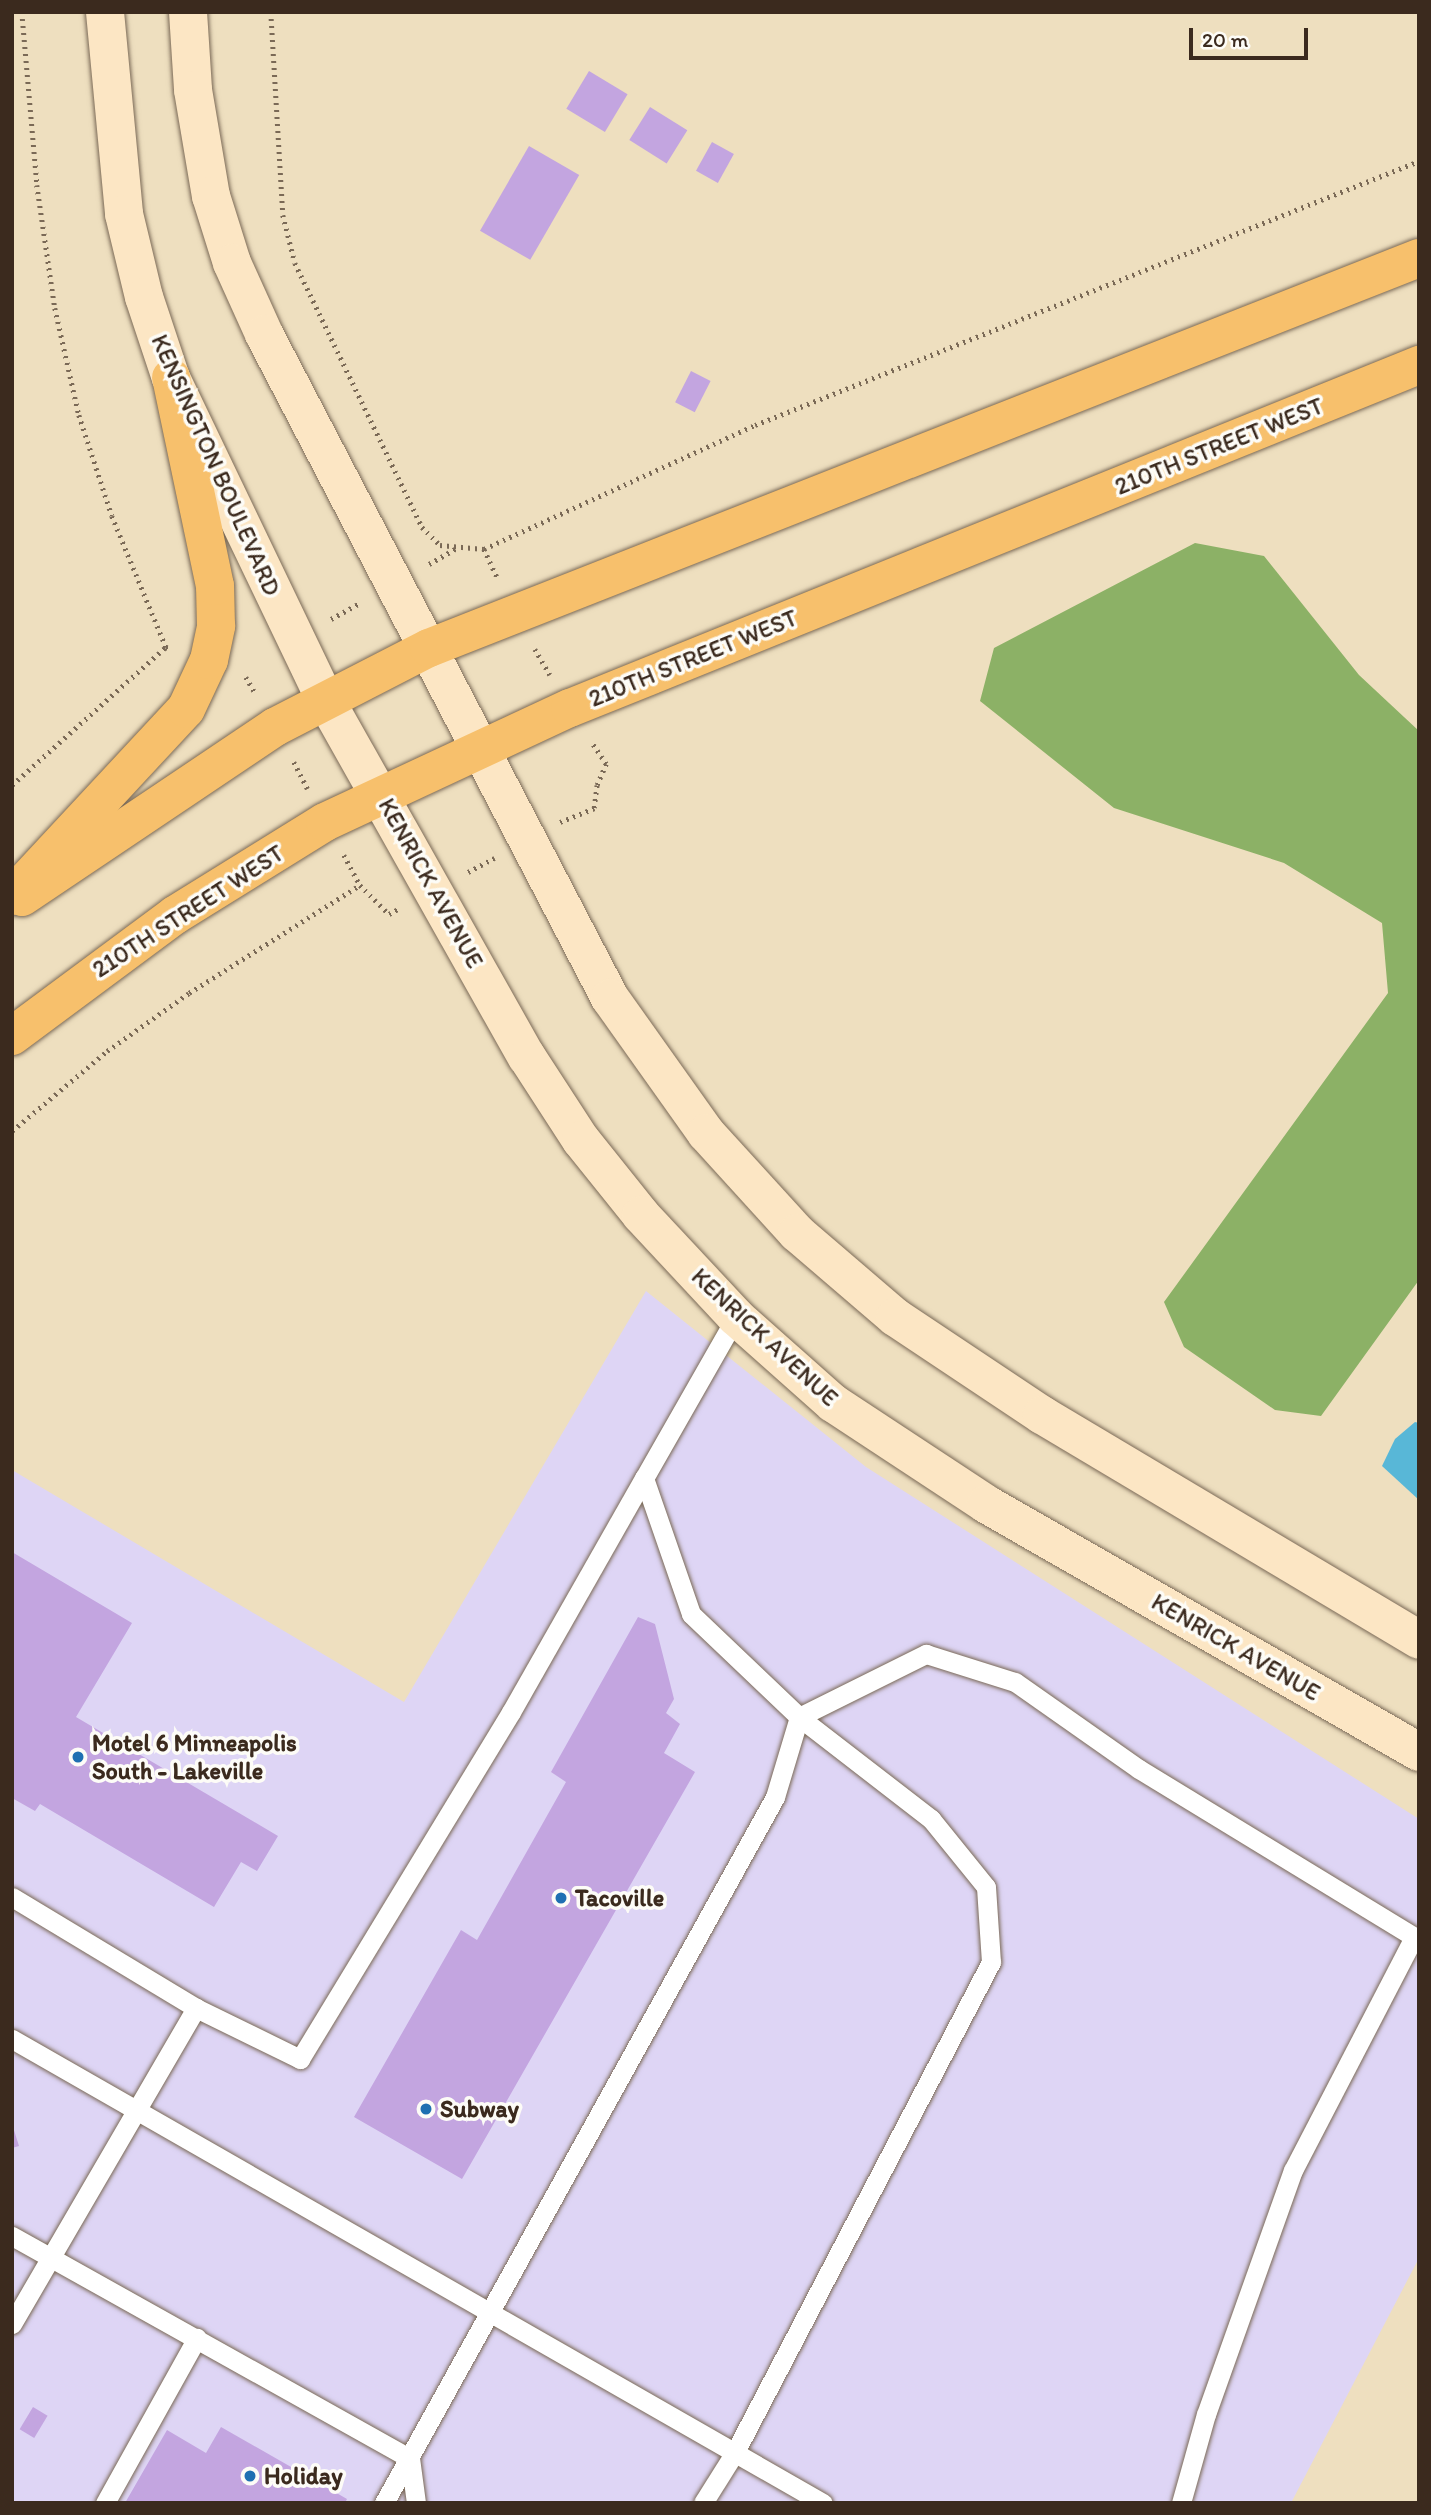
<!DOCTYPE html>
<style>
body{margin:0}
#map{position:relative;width:1431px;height:2515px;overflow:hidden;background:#eedfbf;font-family:Itim,sans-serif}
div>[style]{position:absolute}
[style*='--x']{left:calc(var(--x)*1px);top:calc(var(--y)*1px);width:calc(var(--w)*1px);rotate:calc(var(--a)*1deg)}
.built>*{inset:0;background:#ded5f5}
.forest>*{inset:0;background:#8cb166}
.water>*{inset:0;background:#58b7d7}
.building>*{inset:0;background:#c3a5e0;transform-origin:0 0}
.path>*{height:4.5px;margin-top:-2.25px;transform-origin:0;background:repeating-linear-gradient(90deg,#7a6956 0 2px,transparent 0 7px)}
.roads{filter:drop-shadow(0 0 2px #7a6956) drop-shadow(0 0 2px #7a6956)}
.lane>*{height:19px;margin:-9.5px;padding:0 9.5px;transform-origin:9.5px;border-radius:9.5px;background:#fff}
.secondary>*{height:38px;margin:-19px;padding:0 19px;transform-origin:19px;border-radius:19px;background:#fce6c4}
.primary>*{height:38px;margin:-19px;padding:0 19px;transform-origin:19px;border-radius:19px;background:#f7c06c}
.highway>*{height:38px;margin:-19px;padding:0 19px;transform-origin:19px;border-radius:19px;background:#f7c06c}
.dots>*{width:19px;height:19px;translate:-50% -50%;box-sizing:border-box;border:4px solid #fdfcf7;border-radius:50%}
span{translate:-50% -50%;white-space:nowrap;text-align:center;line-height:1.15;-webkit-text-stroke:7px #fdfcf7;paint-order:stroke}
.street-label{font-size:24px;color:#3b2a1e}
.poi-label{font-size:24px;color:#3b2a1e;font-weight:700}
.left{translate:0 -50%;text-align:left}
.frame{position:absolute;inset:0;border:14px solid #3b2a1e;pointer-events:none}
.scale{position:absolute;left:1189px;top:28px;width:119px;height:32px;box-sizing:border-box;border:4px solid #3b2a1e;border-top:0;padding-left:9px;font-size:21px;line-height:24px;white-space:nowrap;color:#3b2a1e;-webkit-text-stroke:5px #fdfcf7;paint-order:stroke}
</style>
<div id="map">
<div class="built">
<i style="clip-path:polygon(646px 1291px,866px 1467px,1419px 1819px,1419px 2258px,1291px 2503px,12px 2503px,12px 1470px,404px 1702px)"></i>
</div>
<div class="forest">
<i style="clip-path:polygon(1195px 543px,1264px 556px,1359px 675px,1419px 731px,1419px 1280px,1321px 1416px,1275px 1410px,1184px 1347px,1164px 1302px,1388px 993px,1382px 923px,1284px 863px,1114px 808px,980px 701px,994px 648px)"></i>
</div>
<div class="water">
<i style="clip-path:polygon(1415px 1422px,1419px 1423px,1419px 1500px,1382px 1466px,1395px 1439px)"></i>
</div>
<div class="building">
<i style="left:589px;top:71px;width:45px;height:44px;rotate:31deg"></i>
<i style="left:650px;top:107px;width:44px;height:39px;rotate:32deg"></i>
<i style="left:712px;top:142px;width:25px;height:33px;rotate:29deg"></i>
<i style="left:529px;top:146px;width:58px;height:98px;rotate:30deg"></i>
<i style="left:691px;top:371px;width:22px;height:35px;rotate:27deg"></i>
<i style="clip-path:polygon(12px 1552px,132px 1623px,76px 1717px,278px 1836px,257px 1871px,241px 1862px,214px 1907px,40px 1804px,35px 1811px,12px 1798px)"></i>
<i style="clip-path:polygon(638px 1617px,655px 1624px,674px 1699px,666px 1713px,680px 1724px,664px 1753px,695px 1772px,462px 2179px,354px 2117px,461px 1930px,477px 1940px,566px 1782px,551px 1772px)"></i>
<i style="clip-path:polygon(12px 2124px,19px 2146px,12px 2148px)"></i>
<i style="left:33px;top:2407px;width:17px;height:26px;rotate:31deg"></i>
<i style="clip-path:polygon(221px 2427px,347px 2499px,345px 2503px,125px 2503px,167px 2430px,206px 2453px)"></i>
</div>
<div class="path">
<i style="--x:22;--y:12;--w:174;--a:85"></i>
<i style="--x:37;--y:185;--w:124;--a:81.7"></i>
<i style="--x:55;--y:308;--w:110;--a:77.4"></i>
<i style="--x:79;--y:415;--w:106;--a:71.9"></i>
<i style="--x:112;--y:516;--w:142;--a:67.6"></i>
<i style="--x:166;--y:647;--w:5;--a:22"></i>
<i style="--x:271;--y:12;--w:203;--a:86.6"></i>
<i style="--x:283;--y:215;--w:49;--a:76"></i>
<i style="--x:295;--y:263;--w:293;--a:64.3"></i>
<i style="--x:422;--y:527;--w:25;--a:45"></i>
<i style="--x:440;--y:545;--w:44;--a:5.2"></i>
<i style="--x:484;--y:549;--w:33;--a:65"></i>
<i style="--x:484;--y:549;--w:298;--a:-24.6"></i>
<i style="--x:755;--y:425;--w:715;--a:-21.68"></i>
<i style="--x:429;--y:564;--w:32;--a:-30"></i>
<i style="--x:331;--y:619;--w:33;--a:-29"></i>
<i style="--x:535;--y:649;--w:30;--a:60"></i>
<i style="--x:246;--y:677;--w:20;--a:60"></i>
<i style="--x:294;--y:762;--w:30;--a:63"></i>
<i style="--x:12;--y:785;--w:207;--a:-41.9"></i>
<i style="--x:560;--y:822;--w:37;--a:-22"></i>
<i style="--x:594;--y:808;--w:23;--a:-83"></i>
<i style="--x:597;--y:785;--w:23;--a:-67"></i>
<i style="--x:606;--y:764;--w:27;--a:-124"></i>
<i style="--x:344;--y:855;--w:34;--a:62"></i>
<i style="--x:468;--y:872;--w:30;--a:-28"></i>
<i style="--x:12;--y:1131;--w:124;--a:-40.1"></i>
<i style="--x:107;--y:1051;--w:100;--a:-35.3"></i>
<i style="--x:189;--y:993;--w:202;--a:-32.3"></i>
<i style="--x:360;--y:885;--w:41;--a:45"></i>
<i style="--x:389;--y:914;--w:10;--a:-29"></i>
</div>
<div class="roads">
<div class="lane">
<i style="--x:736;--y:1317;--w:185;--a:119.7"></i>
<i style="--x:644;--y:1478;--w:144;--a:70.9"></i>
<i style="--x:691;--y:1614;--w:149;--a:43.6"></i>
<i style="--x:799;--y:1717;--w:142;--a:-26.4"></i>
<i style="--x:926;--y:1654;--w:93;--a:17.5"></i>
<i style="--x:1015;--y:1682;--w:151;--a:35.1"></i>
<i style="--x:1139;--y:1769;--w:322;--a:31.4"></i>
<i style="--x:1414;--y:1937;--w:263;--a:117.4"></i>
<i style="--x:1293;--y:2170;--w:259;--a:109.6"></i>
<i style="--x:1206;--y:2414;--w:92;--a:105.7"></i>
<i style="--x:12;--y:1897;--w:215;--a:31.1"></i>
<i style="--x:12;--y:2039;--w:934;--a:29.78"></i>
<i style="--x:12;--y:2236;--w:456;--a:29.2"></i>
<i style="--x:12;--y:2324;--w:366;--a:-59.8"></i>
<i style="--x:196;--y:2008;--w:116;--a:26.1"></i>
<i style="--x:300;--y:2059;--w:406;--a:-58.7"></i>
<i style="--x:511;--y:1712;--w:269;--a:-60.4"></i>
<i style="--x:410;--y:2458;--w:45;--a:82.4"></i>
<i style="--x:105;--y:2503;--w:189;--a:-60.9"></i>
<i style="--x:384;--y:2503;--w:807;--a:-61.02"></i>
<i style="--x:775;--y:1797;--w:84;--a:-73.3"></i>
<i style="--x:799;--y:1717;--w:167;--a:37.7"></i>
<i style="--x:931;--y:1819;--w:87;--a:51"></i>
<i style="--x:986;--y:1887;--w:75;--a:86.2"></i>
<i style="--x:991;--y:1962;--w:553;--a:117.58"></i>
<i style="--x:735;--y:2452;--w:60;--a:122.1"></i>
</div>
<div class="secondary">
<i style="--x:105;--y:12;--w:203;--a:84.6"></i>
<i style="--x:124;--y:214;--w:85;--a:76.5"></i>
<i style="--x:144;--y:297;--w:85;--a:71.6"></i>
<i style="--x:171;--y:378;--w:358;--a:64.4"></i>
<i style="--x:326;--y:701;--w:409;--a:60.6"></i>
<i style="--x:527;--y:1057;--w:99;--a:57"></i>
<i style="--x:581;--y:1140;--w:96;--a:51.3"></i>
<i style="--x:641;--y:1215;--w:139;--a:47"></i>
<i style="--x:736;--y:1317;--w:130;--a:41.6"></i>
<i style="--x:833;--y:1403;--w:183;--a:33.4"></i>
<i style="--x:986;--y:1504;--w:499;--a:29.8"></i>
<i style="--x:188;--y:12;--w:78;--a:86.3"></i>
<i style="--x:193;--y:90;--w:108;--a:80.4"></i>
<i style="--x:211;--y:196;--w:70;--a:72.6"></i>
<i style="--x:232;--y:263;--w:78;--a:65.7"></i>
<i style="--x:264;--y:334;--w:749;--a:62.48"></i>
<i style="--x:610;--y:998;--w:166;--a:54.6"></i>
<i style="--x:706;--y:1133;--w:135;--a:47.7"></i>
<i style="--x:797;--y:1233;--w:129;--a:40.6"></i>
<i style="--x:895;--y:1317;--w:177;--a:33.7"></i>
<i style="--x:1042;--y:1415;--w:439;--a:30.8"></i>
</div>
<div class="primary">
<i style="--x:22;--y:897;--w:305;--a:-33.9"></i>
<i style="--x:275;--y:727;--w:173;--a:-27.2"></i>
<i style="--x:429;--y:648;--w:1064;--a:-21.5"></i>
<i style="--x:12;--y:1036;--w:203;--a:-36.6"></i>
<i style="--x:175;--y:915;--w:176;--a:-31.8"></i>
<i style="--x:325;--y:822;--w:270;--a:-25"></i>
<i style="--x:570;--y:708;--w:916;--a:-22"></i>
</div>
<div class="highway">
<i style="--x:12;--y:896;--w:255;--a:-47.1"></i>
<i style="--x:186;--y:709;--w:54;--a:-64.9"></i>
<i style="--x:209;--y:660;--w:35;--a:-78"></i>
<i style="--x:216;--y:626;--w:40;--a:-91.4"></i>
<i style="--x:215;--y:586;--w:213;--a:-101.9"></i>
</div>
</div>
<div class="dots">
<i style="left:78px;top:1757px;background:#1f6fb2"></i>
<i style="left:561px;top:1898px;background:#1f6fb2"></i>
<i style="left:426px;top:2109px;background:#1f6fb2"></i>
<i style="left:250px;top:2476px;background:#1f6fb2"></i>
</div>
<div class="street-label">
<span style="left:1219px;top:446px;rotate:-22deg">210TH STREET WEST</span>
<span style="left:216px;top:465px;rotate:66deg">KENSINGTON BOULEVARD</span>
<span style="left:693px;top:658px;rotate:-22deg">210TH STREET WEST</span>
<span style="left:431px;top:883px;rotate:61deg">KENRICK AVENUE</span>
<span style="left:188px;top:911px;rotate:-33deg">210TH STREET WEST</span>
<span style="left:765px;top:1337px;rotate:43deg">KENRICK AVENUE</span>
<span style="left:1236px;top:1647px;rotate:30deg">KENRICK AVENUE</span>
</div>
<div class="poi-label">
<span class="left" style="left:92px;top:1757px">Motel 6 Minneapolis<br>South - Lakeville</span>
<span class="left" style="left:575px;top:1898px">Tacoville</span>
<span class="left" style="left:440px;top:2109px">Subway</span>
<span class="left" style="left:264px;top:2476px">Holiday</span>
</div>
<div class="frame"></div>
<div class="scale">20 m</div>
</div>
